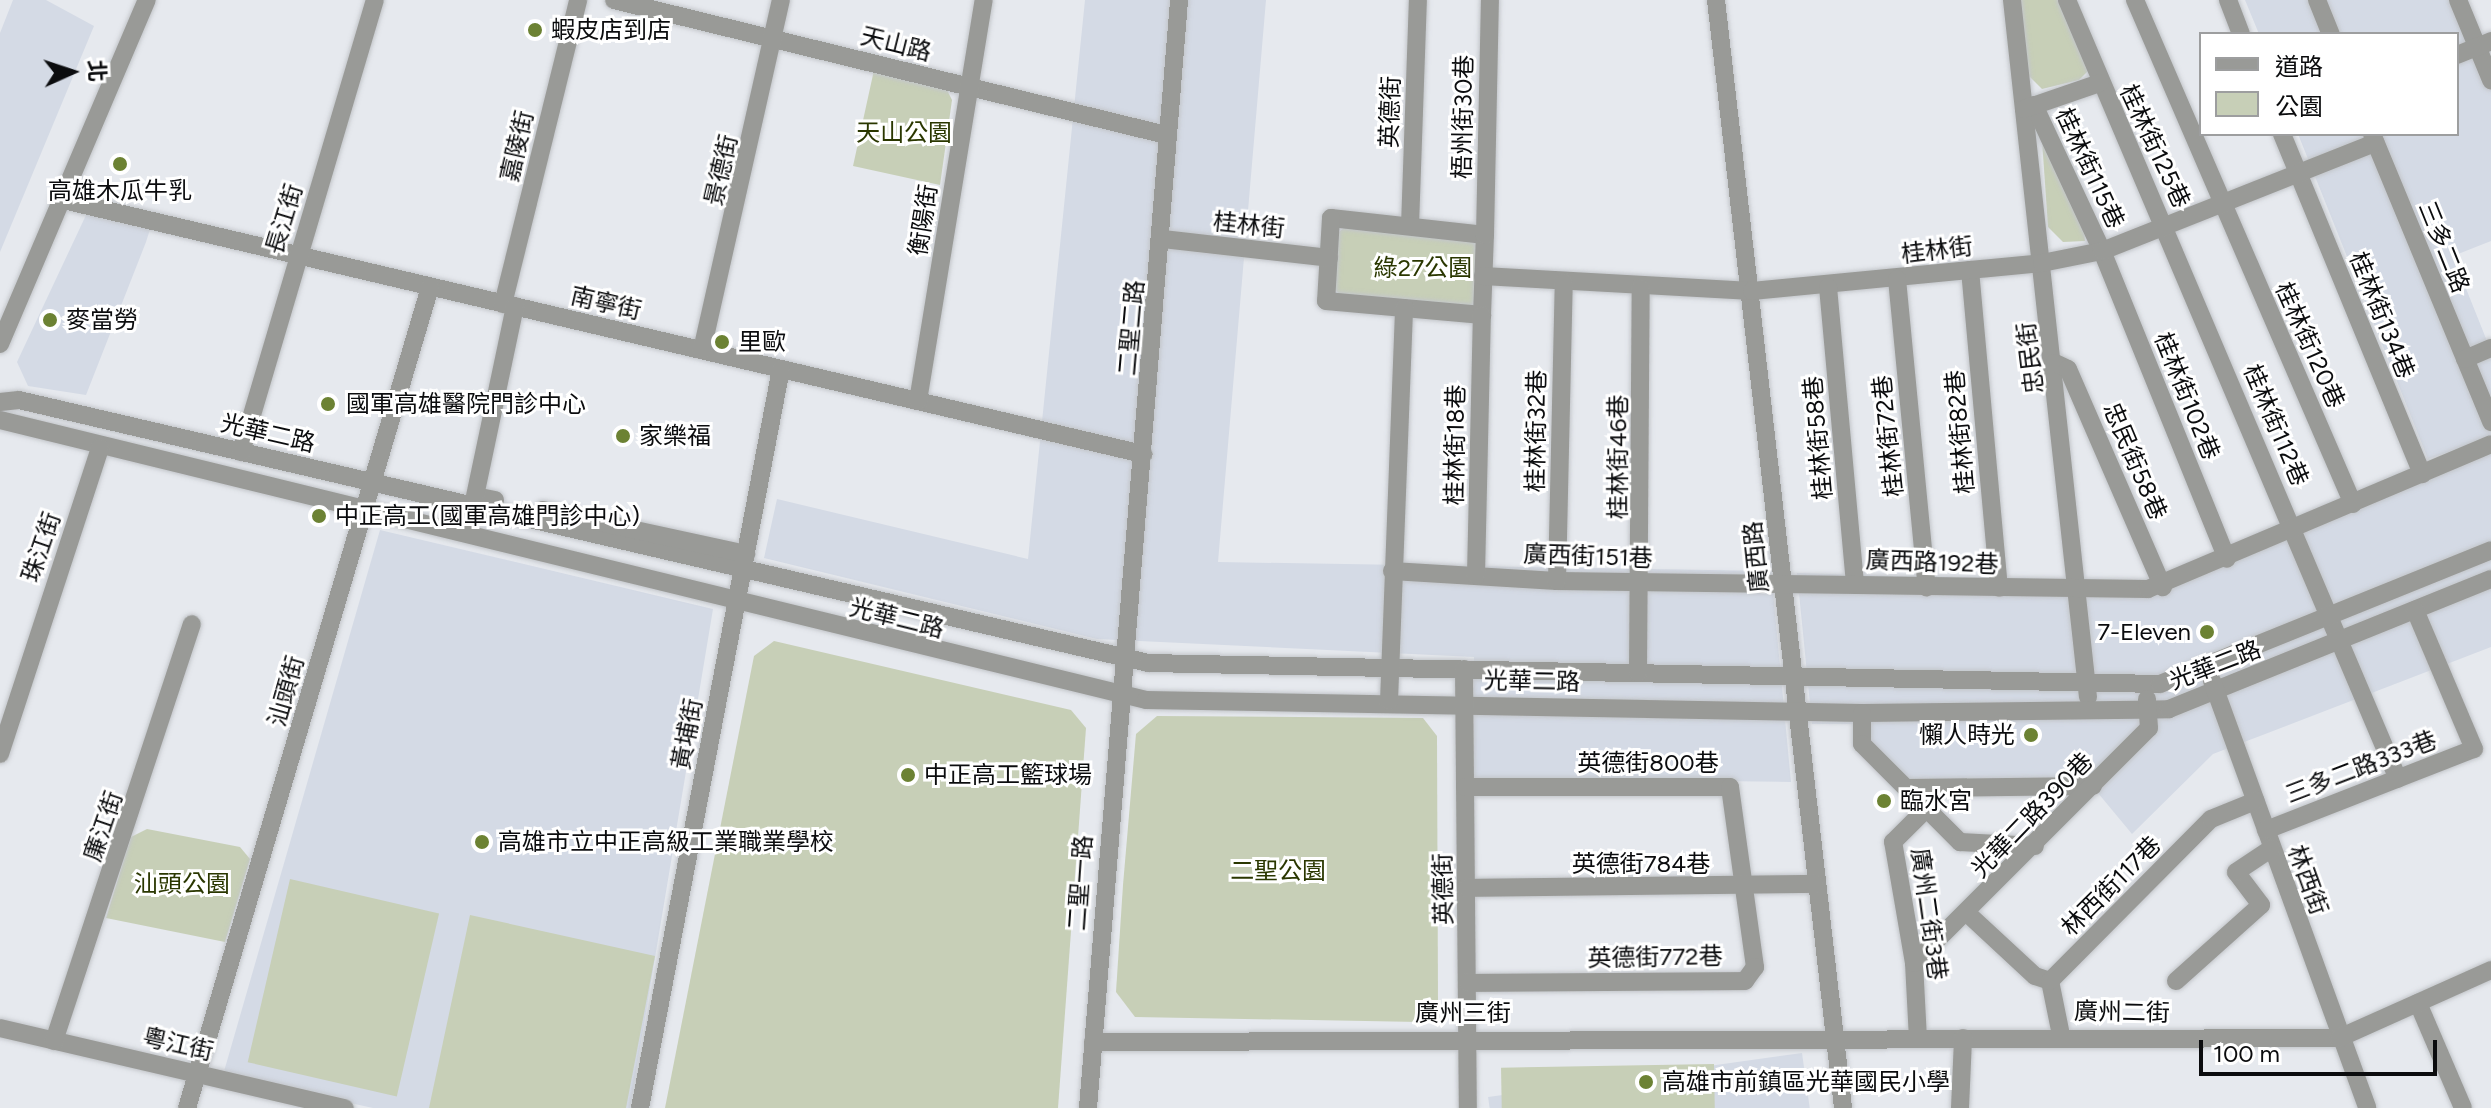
<!DOCTYPE html>
<meta charset="utf-8">
<style>
body{margin:0}
#map{position:relative;width:2491px;height:1108px;overflow:hidden;background:#e6e9ee;font-family:Figtree,"Noto Sans TC",sans-serif}
div>[style]{position:absolute}
[style*='--x']{left:calc(var(--x)*1px);top:calc(var(--y)*1px);width:calc(var(--w)*1px);rotate:calc(var(--a)*1deg)}
.built>*{inset:0;background:#d4dae5;transform-origin:0 0}
.green>*{inset:0;background:#c7cfb7;transform-origin:0 0}
.roads{filter:drop-shadow(0 0 2px #c3c6ca) drop-shadow(0 0 2px #c3c6ca)}
.minor>*{height:18px;margin:-9px;padding:0 9px;transform-origin:9px;border-radius:9px;background:#999a97}
.dots>*{width:22px;height:22px;translate:-50% -50%;box-sizing:border-box;border:4px solid #fff;border-radius:50%}
span{translate:-50% -50%;white-space:nowrap;text-align:center;line-height:1.15;-webkit-text-stroke:6px #fff;paint-order:stroke}
.poi-label{font-size:24px;color:#0b0c0e}
.left{translate:0 -50%;text-align:left}
.right{translate:-100% -50%;text-align:right}
.street-label{font-size:24px;color:#0b0c0e}
.park-label{font-size:24px;color:#2a3700}
.legend{position:absolute;left:2199px;top:32px;width:260px;height:104px;box-sizing:border-box;background:#fff;border:2px solid #9d9e9f;margin:0;padding:10px 14px;list-style:none;font-size:24px;color:#0b0c0e}
.legend li{display:flex;align-items:center;gap:16px;height:40px}
.legend b{width:40px;border:2px solid #9d9e9f}
.north{position:absolute;left:32px;top:32px;width:80px;height:80px;-webkit-text-stroke:6px #fff;paint-order:stroke;rotate:87deg;font-size:22px;font-weight:700;line-height:32px;text-align:center;color:#0b0c0e}
.north::after{content:'';display:block;margin:auto;width:28px;height:36px;background:#0b0c0e;clip-path:polygon(50% 0,100% 100%,50% 72%,0 100%)}
.scale{position:absolute;left:2199px;top:1040px;width:238px;height:36px;box-sizing:border-box;border:4px solid #0b0c0e;border-top:0;padding-left:10px;font-size:24px;line-height:28px;white-space:nowrap;color:#0b0c0e;-webkit-text-stroke:6px #fff;paint-order:stroke}
</style>
<div id="map">
<div class="built">
<i style="clip-path:polygon(13px 0,46px 0,94px 26px,0 252px,0 33px)"></i>
<i style="clip-path:polygon(1085px 0,1266px 0,1218px 562px,1771px 571px,1791px 782px,1474px 778px,1474px 657px,1097px 639px,764px 558px,777px 499px,1028px 559px)"></i>
<i style="clip-path:polygon(2245px 0,2455px 0,2491px 89px,2491px 241px,2453px 256px,2491px 351px,2491px 647px,2213px 754px,2132px 834px,2088px 781px,1908px 785px,1864px 742px,1866px 724px,1812px 724px,1797px 573px,2146px 584px,2463px 447px,2428px 459px,2298px 134px,2457px 134px,2457px 34px,2259px 34px)"></i>
<i style="clip-path:polygon(87px 213px,151px 226px,146px 242px,86px 395px,28px 386px,17px 362px)"></i>
<i style="clip-path:polygon(380px 530px,713px 609px,630px 1108px,373px 1108px,223px 1075px)"></i>
<i style="left:1802px;top:1053px;width:56px;height:317px;rotate:82deg"></i>
</div>
<div class="green">
<i style="clip-path:polygon(2020px 0,2061px 0,2088px 71px,2079px 80px,2042px 89px,2027px 74px)"></i>
<i style="clip-path:polygon(874px 70px,945px 86px,952px 100px,940px 185px,853px 166px)"></i>
<i style="clip-path:polygon(2042px 140px,2084px 229px,2085px 241px,2063px 242px,2048px 227px)"></i>
<i style="clip-path:polygon(1346px 226px,1479px 243px,1476px 302px,1471px 308px,1341px 297px,1335px 289px,1339px 232px)"></i>
<i style="clip-path:polygon(774px 641px,1071px 710px,1086px 728px,1058px 1108px,665px 1108px,754px 656px)"></i>
<i style="clip-path:polygon(1157px 716px,1423px 718px,1437px 736px,1438px 1002px,1420px 1022px,1135px 1017px,1116px 992px,1123px 885px,1136px 734px)"></i>
<i style="clip-path:polygon(147px 829px,240px 847px,250px 859px,225px 942px,106px 918px,131px 837px)"></i>
<i style="left:290px;top:879px;width:153px;height:188px;rotate:13deg"></i>
<i style="clip-path:polygon(470px 915px,655px 956px,626px 1108px,429px 1108px)"></i>
<i style="left:1714px;top:1064px;width:44px;height:213px;rotate:89deg"></i>
</div>
<div class="roads">
<div class="minor">
<i style="--x:614;--y:0;--w:568;--a:13.74"></i>
<i style="--x:1716;--y:0;--w:1115;--a:83.46"></i>
<i style="--x:2012;--y:0;--w:701;--a:83.78"></i>
<i style="--x:2067;--y:0;--w:846;--a:66.98"></i>
<i style="--x:2135;--y:0;--w:549;--a:66.61"></i>
<i style="--x:2228;--y:0;--w:36;--a:69"></i>
<i style="--x:2317;--y:0;--w:37;--a:68"></i>
<i style="--x:2458;--y:0;--w:87;--a:67.6"></i>
<i style="--x:2457;--y:55;--w:37;--a:-22"></i>
<i style="--x:2034;--y:105;--w:161;--a:65"></i>
<i style="--x:2102;--y:251;--w:332;--a:67.9"></i>
<i style="--x:2024;--y:109;--w:80;--a:-18.9"></i>
<i style="--x:2282;--y:134;--w:368;--a:67.6"></i>
<i style="--x:2372;--y:134;--w:312;--a:67.5"></i>
<i style="--x:59;--y:199;--w:1114;--a:13.24"></i>
<i style="--x:1410;--y:226;--w:226;--a:-88"></i>
<i style="--x:1485;--y:235;--w:155;--a:-173.7"></i>
<i style="--x:1331;--y:218;--w:83;--a:93.4"></i>
<i style="--x:1326;--y:301;--w:157;--a:5.1"></i>
<i style="--x:1482;--y:315;--w:80;--a:-87.9"></i>
<i style="--x:1485;--y:235;--w:235;--a:-88.8"></i>
<i style="--x:1163;--y:239;--w:167;--a:6.5"></i>
<i style="--x:1970;--y:270;--w:319;--a:84.8"></i>
<i style="--x:1483;--y:276;--w:269;--a:3.2"></i>
<i style="--x:1752;--y:291;--w:291;--a:-5.5"></i>
<i style="--x:2042;--y:263;--w:61;--a:-11.3"></i>
<i style="--x:2102;--y:251;--w:294;--a:-21.6"></i>
<i style="--x:1897;--y:279;--w:310;--a:84.5"></i>
<i style="--x:1828;--y:287;--w:297;--a:84.8"></i>
<i style="--x:503;--y:304;--w:313;--a:-76.1"></i>
<i style="--x:0;--y:344;--w:374;--a:-66.9"></i>
<i style="--x:702;--y:350;--w:359;--a:-77.3"></i>
<i style="--x:2465;--y:359;--w:28;--a:-23"></i>
<i style="--x:2055;--y:363;--w:14;--a:25"></i>
<i style="--x:2068;--y:369;--w:238;--a:66.5"></i>
<i style="--x:918;--y:401;--w:406;--a:-80.7"></i>
<i style="--x:0;--y:402;--w:19;--a:-6"></i>
<i style="--x:19;--y:400;--w:1159;--a:13.11"></i>
<i style="--x:1148;--y:663;--w:1012;--a:1.19"></i>
<i style="--x:2160;--y:684;--w:357;--a:-22"></i>
<i style="--x:0;--y:420;--w:1180;--a:13.73"></i>
<i style="--x:1146;--y:700;--w:716;--a:1.04"></i>
<i style="--x:1862;--y:713;--w:307;--a:-0.7"></i>
<i style="--x:2169;--y:709;--w:347;--a:-22"></i>
<i style="--x:241;--y:452;--w:471;--a:-73.5"></i>
<i style="--x:495;--y:500;--w:20;--a:-169"></i>
<i style="--x:475;--y:496;--w:194;--a:-78.1"></i>
<i style="--x:543;--y:510;--w:208;--a:12.2"></i>
<i style="--x:1392;--y:571;--w:165;--a:3.5"></i>
<i style="--x:1557;--y:581;--w:591;--a:0.78"></i>
<i style="--x:2148;--y:589;--w:372;--a:-22.9"></i>
<i style="--x:1476;--y:575;--w:260;--a:-88.7"></i>
<i style="--x:1557;--y:581;--w:299;--a:-88.7"></i>
<i style="--x:1464;--y:669;--w:439;--a:89.5"></i>
<i style="--x:1638;--y:673;--w:385;--a:-89.6"></i>
<i style="--x:2212;--y:681;--w:454;--a:70"></i>
<i style="--x:1389;--y:701;--w:393;--a:-87.8"></i>
<i style="--x:1862;--y:713;--w:31;--a:90"></i>
<i style="--x:1862;--y:744;--w:139;--a:45"></i>
<i style="--x:1960;--y:842;--w:75;--a:3.1"></i>
<i style="--x:0;--y:754;--w:322;--a:-71.9"></i>
<i style="--x:1465;--y:787;--w:265;--a:0"></i>
<i style="--x:1730;--y:787;--w:182;--a:82.1"></i>
<i style="--x:1755;--y:967;--w:17;--a:126"></i>
<i style="--x:1745;--y:981;--w:277;--a:179.6"></i>
<i style="--x:1908;--y:788;--w:185;--a:-0.6"></i>
<i style="--x:2266;--y:830;--w:223;--a:-21.3"></i>
<i style="--x:2474;--y:749;--w:151;--a:-113"></i>
<i style="--x:1467;--y:888;--w:348;--a:-0.7"></i>
<i style="--x:1968;--y:914;--w:91;--a:42.8"></i>
<i style="--x:2035;--y:976;--w:16;--a:18"></i>
<i style="--x:1914;--y:963;--w:332;--a:-45"></i>
<i style="--x:2149;--y:728;--w:29;--a:-94"></i>
<i style="--x:2176;--y:981;--w:114;--a:-41.8"></i>
<i style="--x:2261;--y:905;--w:41;--a:-127.1"></i>
<i style="--x:2236;--y:872;--w:43;--a:-33.7"></i>
<i style="--x:2418;--y:1003;--w:114;--a:66.8"></i>
<i style="--x:0;--y:1028;--w:354;--a:13.1"></i>
<i style="--x:2061;--y:1035;--w:55;--a:-101.5"></i>
<i style="--x:2050;--y:981;--w:228;--a:-45.2"></i>
<i style="--x:2211;--y:819;--w:48;--a:-22.2"></i>
<i style="--x:1918;--y:1039;--w:76;--a:-93"></i>
<i style="--x:1914;--y:963;--w:123;--a:-99.8"></i>
<i style="--x:1893;--y:842;--w:47;--a:-45"></i>
<i style="--x:54;--y:1041;--w:439;--a:-71.7"></i>
<i style="--x:1093;--y:1042;--w:1246;--a:-0.18"></i>
<i style="--x:2339;--y:1038;--w:167;--a:-24.1"></i>
<i style="--x:187;--y:1108;--w:856;--a:-73.51"></i>
<i style="--x:640;--y:1108;--w:752;--a:-79.2"></i>
<i style="--x:1088;--y:1108;--w:1112;--a:-85.3"></i>
<i style="--x:1960;--y:1108;--w:70;--a:-87.5"></i>
</div>
</div>
<div class="dots">
<i style="left:535px;top:30px;background:#6c8233"></i>
<i style="left:120px;top:164px;background:#6c8233"></i>
<i style="left:50px;top:320px;background:#6c8233"></i>
<i style="left:722px;top:342px;background:#6c8233"></i>
<i style="left:328px;top:404px;background:#6c8233"></i>
<i style="left:623px;top:436px;background:#6c8233"></i>
<i style="left:319px;top:516px;background:#6c8233"></i>
<i style="left:2207px;top:632px;background:#6c8233"></i>
<i style="left:2031px;top:735px;background:#6c8233"></i>
<i style="left:908px;top:775px;background:#6c8233"></i>
<i style="left:1884px;top:801px;background:#6c8233"></i>
<i style="left:482px;top:842px;background:#6c8233"></i>
<i style="left:1646px;top:1082px;background:#6c8233"></i>
</div>
<div class="poi-label">
<span class="left" style="left:551px;top:30px">蝦皮店到店</span>
<span style="left:120px;top:191px">高雄木瓜牛乳</span>
<span class="left" style="left:66px;top:320px">麥當勞</span>
<span class="left" style="left:738px;top:342px">里歐</span>
<span class="left" style="left:346px;top:404px">國軍高雄醫院門診中心</span>
<span class="left" style="left:639px;top:436px">家樂福</span>
<span class="left" style="left:335px;top:516px">中正高工(國軍高雄門診中心)</span>
<span class="right" style="left:2191px;top:632px">7-Eleven</span>
<span class="right" style="left:2015px;top:735px">懶人時光</span>
<span class="left" style="left:924px;top:775px">中正高工籃球場</span>
<span class="left" style="left:1900px;top:801px">臨水宮</span>
<span class="left" style="left:498px;top:842px">高雄市立中正高級工業職業學校</span>
<span class="left" style="left:1662px;top:1082px">高雄市前鎮區光華國民小學</span>
</div>
<div class="street-label">
<span style="left:896px;top:44px;rotate:14deg">天山路</span>
<span style="left:1390px;top:112px;rotate:-88deg">英德街</span>
<span style="left:1463px;top:117px;rotate:-89deg">梧州街30巷</span>
<span style="left:517px;top:146px;rotate:-77deg">嘉陵街</span>
<span style="left:2155px;top:146px;rotate:65deg">桂林街125巷</span>
<span style="left:2090px;top:168px;rotate:65deg">桂林街115巷</span>
<span style="left:721px;top:170px;rotate:-77deg">景德街</span>
<span style="left:284px;top:219px;rotate:-73deg">長江街</span>
<span style="left:923px;top:220px;rotate:-81deg">衡陽街</span>
<span style="left:1249px;top:225px;rotate:6deg">桂林街</span>
<span style="left:2444px;top:247px;rotate:68deg">三多二路</span>
<span style="left:1937px;top:250px;rotate:-7deg">桂林街</span>
<span style="left:606px;top:303px;rotate:13deg">南寧街</span>
<span style="left:2382px;top:315px;rotate:68deg">桂林街134巷</span>
<span style="left:1131px;top:328px;rotate:-85deg">二聖二路</span>
<span style="left:2310px;top:345px;rotate:66deg">桂林街120巷</span>
<span style="left:2030px;top:358px;rotate:-97deg">忠民街</span>
<span style="left:2187px;top:396px;rotate:68deg">桂林街102巷</span>
<span style="left:2276px;top:425px;rotate:67deg">桂林街112巷</span>
<span style="left:1536px;top:431px;rotate:-89deg">桂林街32巷</span>
<span style="left:1960px;top:432px;rotate:-95deg">桂林街82巷</span>
<span style="left:268px;top:433px;rotate:13deg">光華二路</span>
<span style="left:1888px;top:436px;rotate:-96deg">桂林街72巷</span>
<span style="left:1818px;top:438px;rotate:-95deg">桂林街58巷</span>
<span style="left:1455px;top:445px;rotate:-89deg">桂林街18巷</span>
<span style="left:1618px;top:457px;rotate:-90deg">桂林街46巷</span>
<span style="left:2135px;top:461px;rotate:67deg">忠民街58巷</span>
<span style="left:41px;top:547px;rotate:-71deg">珠江街</span>
<span style="left:1588px;top:556px;rotate:2deg">廣西街151巷</span>
<span style="left:1756px;top:557px;rotate:-96deg">廣西路</span>
<span style="left:1932px;top:562px;rotate:2deg">廣西路192巷</span>
<span style="left:897px;top:618px;rotate:14deg">光華二路</span>
<span style="left:2215px;top:665px;rotate:-21deg">光華二路</span>
<span style="left:1532px;top:681px;rotate:1deg">光華二路</span>
<span style="left:286px;top:691px;rotate:-74deg">汕頭街</span>
<span style="left:687px;top:734px;rotate:-79deg">黃埔街</span>
<span style="left:1648px;top:763px">英德街800巷</span>
<span style="left:2361px;top:767px;rotate:-21deg">三多二路333巷</span>
<span style="left:2032px;top:815px;rotate:-46deg">光華二路390巷</span>
<span style="left:103px;top:826px;rotate:-71deg">廉江街</span>
<span style="left:1641px;top:864px">英德街784巷</span>
<span style="left:2308px;top:880px;rotate:70deg">林西街</span>
<span style="left:1080px;top:883px;rotate:-86deg">二聖一路</span>
<span style="left:2111px;top:886px;rotate:-45deg">林西街117巷</span>
<span style="left:1443px;top:889px;rotate:-91deg">英德街</span>
<span style="left:1929px;top:914px;rotate:82deg">廣州二街3巷</span>
<span style="left:1655px;top:957px;rotate:-1deg">英德街772巷</span>
<span style="left:2122px;top:1012px;rotate:1deg">廣州二街</span>
<span style="left:1463px;top:1013px">廣州三街</span>
<span style="left:178px;top:1044px;rotate:13deg">粵江街</span>
</div>
<div class="park-label">
<span style="left:904px;top:133px">天山公園</span>
<span style="left:1423px;top:268px">綠27公園</span>
<span style="left:1278px;top:871px">二聖公園</span>
<span style="left:182px;top:884px">汕頭公園</span>
</div>
<ul class="legend">
<li><b style="height:10px;background:#999a97"></b>道路</li>
<li><b style="height:22px;background:#c7cfb7"></b>公園</li>
</ul>
<div class="north">北</div>
<div class="scale">100 m</div>
</div>
